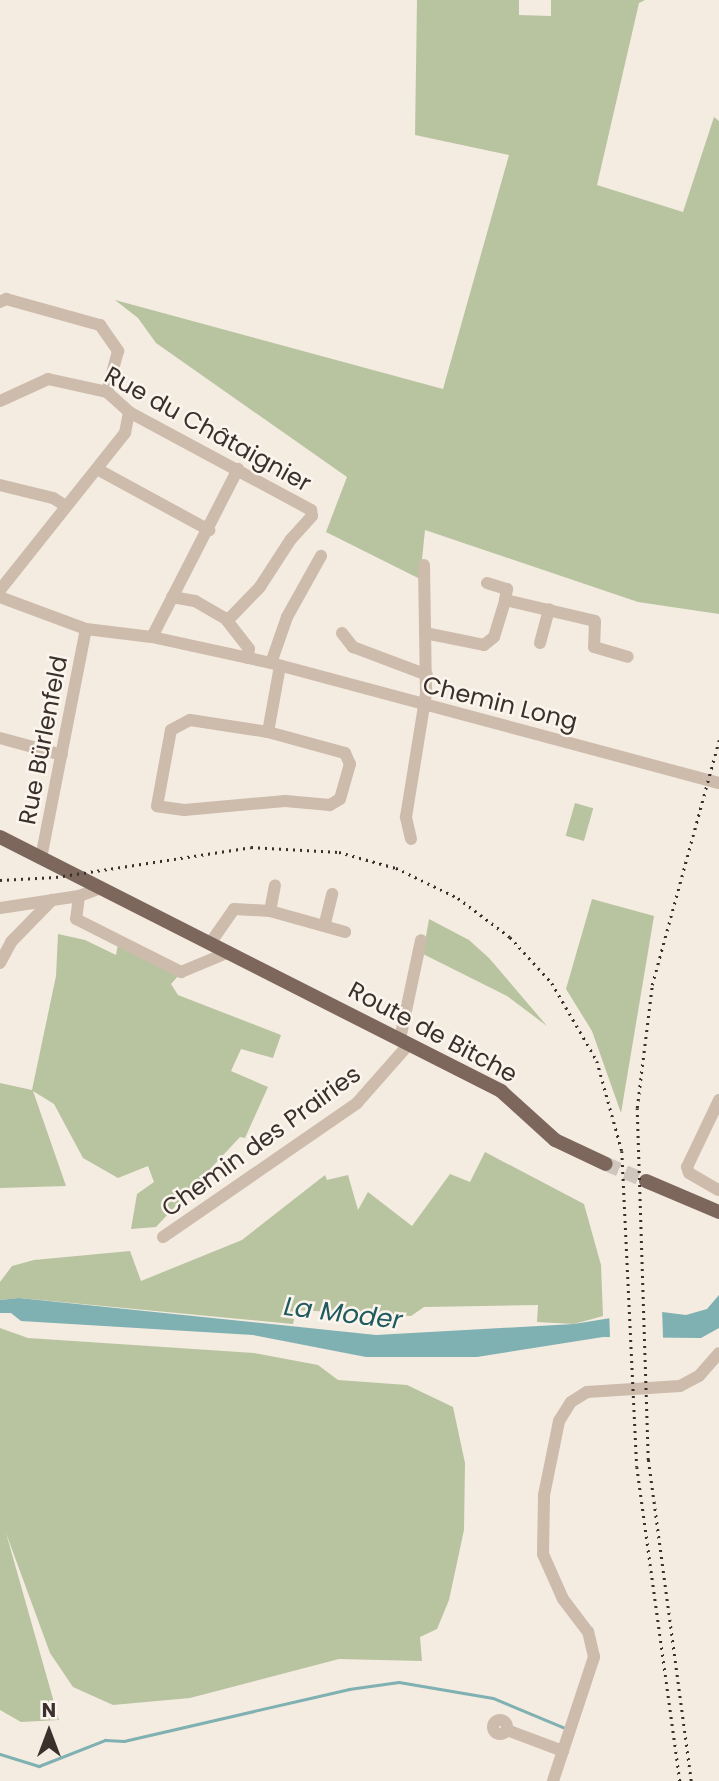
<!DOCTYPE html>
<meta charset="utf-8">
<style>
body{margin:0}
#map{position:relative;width:719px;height:1781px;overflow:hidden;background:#f4ebe1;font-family:Poppins,sans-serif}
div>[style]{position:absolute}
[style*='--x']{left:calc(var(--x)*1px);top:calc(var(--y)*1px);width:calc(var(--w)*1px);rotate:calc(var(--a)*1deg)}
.green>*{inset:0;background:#b8c4a0;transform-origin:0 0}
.water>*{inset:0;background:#7fb0b2}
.pier>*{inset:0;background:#f4ebe1;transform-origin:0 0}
.stream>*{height:2.5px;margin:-1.25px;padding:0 1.25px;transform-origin:1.25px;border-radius:1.25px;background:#7fb0b2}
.major-tunnel>*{height:14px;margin-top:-7px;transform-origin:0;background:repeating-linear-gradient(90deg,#cfc6bd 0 14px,transparent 0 21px)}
.minor>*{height:12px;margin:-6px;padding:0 6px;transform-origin:6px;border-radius:6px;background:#cdbbac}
.minor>.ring{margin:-6px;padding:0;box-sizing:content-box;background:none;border:12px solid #cdbbac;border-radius:50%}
.major>*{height:14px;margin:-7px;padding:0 7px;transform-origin:7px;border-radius:7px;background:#7d675c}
.rail>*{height:2.5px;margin-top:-1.25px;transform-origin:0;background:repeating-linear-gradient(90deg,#3b302b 0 2px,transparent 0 7px)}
span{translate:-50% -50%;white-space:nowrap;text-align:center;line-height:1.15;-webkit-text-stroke:5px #fbf5ee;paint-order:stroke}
.street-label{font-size:24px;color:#3b302b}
.water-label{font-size:26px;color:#1f5a5e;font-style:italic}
.north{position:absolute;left:14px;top:1697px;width:70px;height:70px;-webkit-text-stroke:5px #fbf5ee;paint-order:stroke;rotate:0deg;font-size:19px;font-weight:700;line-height:28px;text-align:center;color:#3b302b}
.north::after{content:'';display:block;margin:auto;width:24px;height:32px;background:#3b302b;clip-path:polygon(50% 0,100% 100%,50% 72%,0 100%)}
</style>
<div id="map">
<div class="green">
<i style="clip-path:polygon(417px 0,519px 0,519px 15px,551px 16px,551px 0,645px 0,639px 3px,597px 185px,683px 212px,714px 117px,719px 121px,719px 614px,638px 602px,425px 530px,420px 579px,326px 532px,347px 477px,156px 343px,138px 318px,115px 300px,443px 389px,509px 155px,415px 135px)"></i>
<i style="left:575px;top:803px;width:19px;height:34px;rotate:16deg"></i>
<i style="clip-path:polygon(592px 899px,654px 916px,621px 1113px,592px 1031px,566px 989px)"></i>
<i style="clip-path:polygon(429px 919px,469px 940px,489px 958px,547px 1026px,507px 996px,423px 954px)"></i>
<i style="clip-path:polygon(58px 934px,85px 940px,116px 955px,118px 944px,179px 975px,171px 984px,178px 995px,281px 1035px,273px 1058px,241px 1049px,231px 1071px,268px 1087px,245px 1138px,240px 1137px,156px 1227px,131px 1229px,137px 1194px,154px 1182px,148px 1166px,118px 1178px,83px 1158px,54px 1104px,33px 1091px,66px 1186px,0 1188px,0 1083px,32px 1090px,56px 976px)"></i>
<i style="clip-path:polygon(485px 1152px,584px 1204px,601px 1265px,603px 1316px,574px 1324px,537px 1322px,538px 1305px,424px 1307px,411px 1316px,296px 1310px,293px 1324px,19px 1298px,0 1300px,0 1282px,12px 1266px,34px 1260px,130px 1251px,141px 1281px,242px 1240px,325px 1175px,327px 1180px,348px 1175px,358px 1210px,368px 1192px,412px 1226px,450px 1174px,470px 1182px)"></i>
<i style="clip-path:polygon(0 1328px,28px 1338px,254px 1353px,318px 1365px,338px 1380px,407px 1385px,453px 1407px,465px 1463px,464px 1530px,449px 1600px,437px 1629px,420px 1637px,422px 1661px,339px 1659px,190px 1698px,113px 1705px,73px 1687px,50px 1653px,6px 1533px,59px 1720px,21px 1722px,0 1710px)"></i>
</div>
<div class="water">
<i style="clip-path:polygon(719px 1295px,719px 1328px,701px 1338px,603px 1337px,477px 1357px,366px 1357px,253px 1335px,21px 1321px,11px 1313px,0 1313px,0 1300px,19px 1298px,376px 1335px,574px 1324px,654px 1311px,686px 1315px,707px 1309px)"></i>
</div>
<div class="pier">
<i style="left:662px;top:1308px;width:33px;height:53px;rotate:88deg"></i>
</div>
<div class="stream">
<i style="--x:0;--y:1754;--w:41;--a:17.1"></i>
<i style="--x:39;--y:1766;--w:71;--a:-21.5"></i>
<i style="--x:105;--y:1740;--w:19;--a:3"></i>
<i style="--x:124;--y:1741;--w:231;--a:-13"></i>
<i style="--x:349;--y:1689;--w:50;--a:-8"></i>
<i style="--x:399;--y:1682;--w:95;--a:9.7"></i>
<i style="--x:493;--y:1698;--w:78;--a:22.6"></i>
</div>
<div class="major-tunnel">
<i style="--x:606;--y:1164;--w:43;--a:23"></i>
</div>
<div class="minor">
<i style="--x:0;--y:302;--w:7;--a:-27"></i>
<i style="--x:6;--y:299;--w:98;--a:15.5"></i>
<i style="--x:100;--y:325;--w:32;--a:55"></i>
<i style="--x:118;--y:351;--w:42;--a:105"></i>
<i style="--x:0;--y:401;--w:53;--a:-24.6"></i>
<i style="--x:48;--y:379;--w:60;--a:12.4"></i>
<i style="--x:107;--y:392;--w:30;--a:42"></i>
<i style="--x:129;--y:412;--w:207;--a:28.3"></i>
<i style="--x:311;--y:510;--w:6;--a:81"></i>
<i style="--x:312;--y:516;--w:31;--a:132"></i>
<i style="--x:291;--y:539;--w:57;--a:122.9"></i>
<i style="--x:260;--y:587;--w:47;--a:134.1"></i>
<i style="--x:97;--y:469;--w:128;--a:28.6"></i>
<i style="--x:0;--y:485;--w:55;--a:13.8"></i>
<i style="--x:53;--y:498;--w:15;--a:32"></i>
<i style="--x:487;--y:583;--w:21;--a:17"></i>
<i style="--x:507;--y:589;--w:11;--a:100"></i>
<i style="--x:0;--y:590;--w:201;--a:-51.5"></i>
<i style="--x:125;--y:433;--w:21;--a:-79"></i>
<i style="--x:0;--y:597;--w:92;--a:20.4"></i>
<i style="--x:86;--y:629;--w:66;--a:6.9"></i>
<i style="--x:152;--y:637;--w:122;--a:12.3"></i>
<i style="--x:271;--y:663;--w:464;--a:15"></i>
<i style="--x:172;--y:597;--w:23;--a:10"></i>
<i style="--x:195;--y:601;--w:34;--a:30"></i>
<i style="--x:225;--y:618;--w:39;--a:52"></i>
<i style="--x:249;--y:649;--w:9;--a:103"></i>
<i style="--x:342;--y:633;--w:18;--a:52"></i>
<i style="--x:353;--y:647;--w:79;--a:20.7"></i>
<i style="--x:425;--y:633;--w:60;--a:11.5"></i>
<i style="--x:484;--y:645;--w:13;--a:-39"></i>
<i style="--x:494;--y:637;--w:39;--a:-73"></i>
<i style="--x:505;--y:600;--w:92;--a:13.1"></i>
<i style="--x:595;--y:621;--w:26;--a:92"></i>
<i style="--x:594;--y:647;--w:35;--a:16"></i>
<i style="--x:152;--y:637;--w:189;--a:-62.9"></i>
<i style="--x:540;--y:643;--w:35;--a:-75"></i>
<i style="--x:271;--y:663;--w:49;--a:-70.8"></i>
<i style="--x:287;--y:617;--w:70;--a:-60.9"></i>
<i style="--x:268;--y:732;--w:80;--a:15.3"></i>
<i style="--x:345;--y:753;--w:12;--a:66"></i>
<i style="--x:350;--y:764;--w:36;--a:106"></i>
<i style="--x:340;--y:799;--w:12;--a:149"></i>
<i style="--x:330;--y:805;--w:45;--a:-174.9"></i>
<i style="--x:285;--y:801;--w:101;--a:174.9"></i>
<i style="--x:184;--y:810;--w:27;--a:-172"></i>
<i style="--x:157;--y:806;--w:77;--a:-79.6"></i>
<i style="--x:171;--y:730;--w:21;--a:-28"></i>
<i style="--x:190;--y:720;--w:79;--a:8.7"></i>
<i style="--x:268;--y:732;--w:67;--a:-79.7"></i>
<i style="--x:0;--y:738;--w:64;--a:15.3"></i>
<i style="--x:411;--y:839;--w:23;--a:-103"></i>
<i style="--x:406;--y:817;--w:126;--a:-80.8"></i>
<i style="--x:426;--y:693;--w:128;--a:-90.9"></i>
<i style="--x:41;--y:858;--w:233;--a:-78.9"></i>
<i style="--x:79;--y:896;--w:23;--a:97"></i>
<i style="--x:76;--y:919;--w:118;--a:26.8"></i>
<i style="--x:181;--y:972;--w:52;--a:-22.6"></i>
<i style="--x:0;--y:908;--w:80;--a:-8.6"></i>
<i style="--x:79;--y:896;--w:23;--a:-20"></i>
<i style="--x:270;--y:911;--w:26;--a:-79"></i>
<i style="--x:325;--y:923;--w:30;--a:-76"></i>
<i style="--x:211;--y:942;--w:40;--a:-55.1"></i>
<i style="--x:234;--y:909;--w:36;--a:3"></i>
<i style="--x:270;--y:911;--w:78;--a:15.6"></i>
<i style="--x:0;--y:963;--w:24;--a:-62"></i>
<i style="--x:11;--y:942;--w:59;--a:-45.7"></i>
<i style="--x:400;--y:1039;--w:101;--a:-78"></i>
<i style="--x:719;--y:1100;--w:74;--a:115.5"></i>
<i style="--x:687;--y:1167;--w:6;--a:72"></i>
<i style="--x:689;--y:1173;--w:34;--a:30"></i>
<i style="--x:163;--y:1237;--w:236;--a:-34.6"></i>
<i style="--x:357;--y:1103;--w:79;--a:-48.6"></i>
<i class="ring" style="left:493px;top:1720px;width:2px;height:2px"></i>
<i style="--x:507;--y:1730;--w:60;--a:20.6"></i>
<i style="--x:553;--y:1781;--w:131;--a:-71.7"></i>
<i style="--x:594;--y:1657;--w:26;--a:-103"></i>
<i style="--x:588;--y:1632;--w:41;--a:-127.1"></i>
<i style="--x:563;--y:1599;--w:49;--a:-114"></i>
<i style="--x:543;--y:1554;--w:59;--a:-89"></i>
<i style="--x:544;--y:1495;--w:76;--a:-78.5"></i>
<i style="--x:559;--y:1421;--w:22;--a:-58"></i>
<i style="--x:571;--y:1402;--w:19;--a:-32"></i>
<i style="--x:587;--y:1392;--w:93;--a:-3.7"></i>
<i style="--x:680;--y:1386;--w:21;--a:-28"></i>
<i style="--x:699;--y:1376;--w:30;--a:-49"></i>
</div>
<div class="major">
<i style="--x:0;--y:837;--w:562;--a:26.88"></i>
<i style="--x:501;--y:1091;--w:73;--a:42.2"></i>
<i style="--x:555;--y:1140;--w:56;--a:25.2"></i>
<i style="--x:646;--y:1181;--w:79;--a:23"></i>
</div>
<div class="rail">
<i style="--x:0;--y:880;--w:56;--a:-3.1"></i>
<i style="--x:56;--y:877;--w:197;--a:-8.7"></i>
<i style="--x:251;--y:847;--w:88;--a:3.3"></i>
<i style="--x:339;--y:852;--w:59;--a:15.7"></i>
<i style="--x:396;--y:868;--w:69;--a:25.8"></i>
<i style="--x:458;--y:898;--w:65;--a:36.9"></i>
<i style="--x:510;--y:937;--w:62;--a:47.6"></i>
<i style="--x:552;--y:983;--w:90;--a:60"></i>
<i style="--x:597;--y:1061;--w:93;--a:74.5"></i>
<i style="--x:622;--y:1151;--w:316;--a:87.3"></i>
<i style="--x:637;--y:1467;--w:317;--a:82.2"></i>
<i style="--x:691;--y:1781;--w:324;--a:-97.6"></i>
<i style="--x:648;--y:1460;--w:352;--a:-91.8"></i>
<i style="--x:637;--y:1108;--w:124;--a:-83"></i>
<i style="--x:652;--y:985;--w:254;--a:-74.7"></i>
</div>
<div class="street-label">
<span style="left:208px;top:429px;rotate:29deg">Rue du Châtaignier</span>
<span style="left:500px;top:703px;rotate:14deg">Chemin Long</span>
<span style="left:43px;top:740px;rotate:-79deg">Rue Bürlenfeld</span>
<span style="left:433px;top:1032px;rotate:28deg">Route de Bitche</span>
<span style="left:261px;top:1141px;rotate:-36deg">Chemin des Prairies</span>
</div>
<div class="water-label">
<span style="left:343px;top:1314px;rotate:7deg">La Moder</span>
</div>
<div class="north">N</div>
</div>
